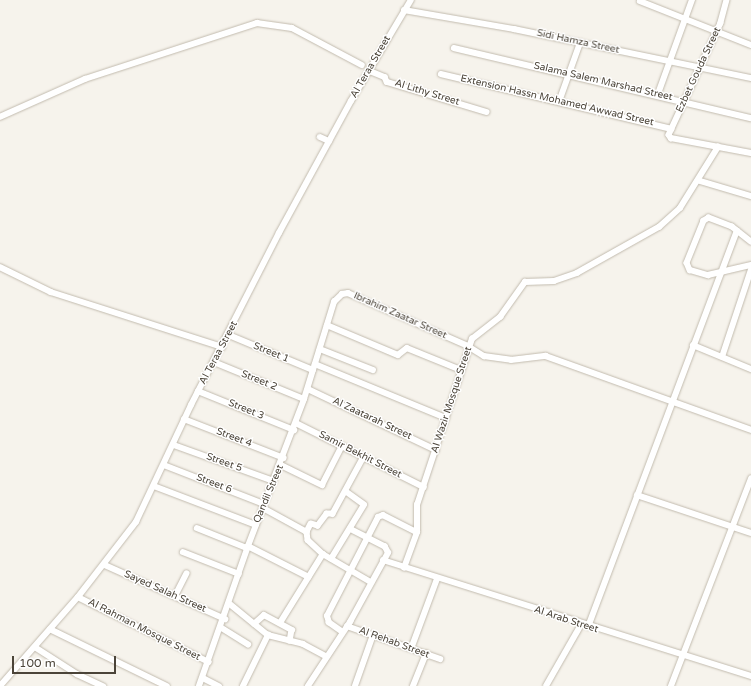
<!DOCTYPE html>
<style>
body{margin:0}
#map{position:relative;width:751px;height:686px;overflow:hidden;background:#f6f3ec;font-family:"Varela Round",sans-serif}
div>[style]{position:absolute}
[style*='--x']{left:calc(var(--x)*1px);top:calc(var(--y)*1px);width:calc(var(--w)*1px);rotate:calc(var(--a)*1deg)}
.roads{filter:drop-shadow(0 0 1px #c2bbae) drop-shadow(0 0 1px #c2bbae)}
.minor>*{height:5.5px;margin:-2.75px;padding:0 2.75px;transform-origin:2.75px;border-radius:2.75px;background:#fff}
span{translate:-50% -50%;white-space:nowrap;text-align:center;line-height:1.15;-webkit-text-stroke:3px #fff;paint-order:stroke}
.street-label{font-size:10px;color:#4b4439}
.scale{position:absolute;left:12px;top:656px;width:104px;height:18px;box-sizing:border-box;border:2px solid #4b4439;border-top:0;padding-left:5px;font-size:12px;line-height:14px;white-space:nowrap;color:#4b4439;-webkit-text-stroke:3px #fff;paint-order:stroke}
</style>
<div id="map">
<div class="roads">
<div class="minor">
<i style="--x:727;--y:0;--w:24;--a:105"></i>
<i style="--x:721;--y:23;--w:123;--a:114.9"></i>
<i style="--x:669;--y:135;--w:4;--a:56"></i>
<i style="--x:671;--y:138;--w:81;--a:10.6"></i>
<i style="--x:640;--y:1;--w:119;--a:21.6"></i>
<i style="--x:404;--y:10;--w:112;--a:9.8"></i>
<i style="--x:514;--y:29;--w:242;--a:11.7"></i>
<i style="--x:454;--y:48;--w:305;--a:13.3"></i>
<i style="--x:370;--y:71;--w:16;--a:22"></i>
<i style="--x:385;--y:77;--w:5;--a:68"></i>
<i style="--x:387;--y:82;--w:104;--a:16.7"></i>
<i style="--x:441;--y:74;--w:237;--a:13.4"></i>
<i style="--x:658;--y:94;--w:100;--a:-70.1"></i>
<i style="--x:559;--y:102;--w:63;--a:-70.4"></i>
<i style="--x:0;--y:117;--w:93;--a:-24.1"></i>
<i style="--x:85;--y:79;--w:181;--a:-18"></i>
<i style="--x:257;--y:23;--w:35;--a:8"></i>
<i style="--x:292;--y:28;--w:79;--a:27.9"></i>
<i style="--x:320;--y:137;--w:10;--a:24"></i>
<i style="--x:700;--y:181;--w:53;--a:16.4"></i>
<i style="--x:751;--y:242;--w:24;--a:-142"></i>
<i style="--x:732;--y:227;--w:25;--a:-159"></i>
<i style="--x:709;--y:218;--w:6;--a:149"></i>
<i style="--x:704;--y:221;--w:45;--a:112"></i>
<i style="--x:687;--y:263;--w:8;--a:67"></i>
<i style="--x:690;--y:270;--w:19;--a:16"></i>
<i style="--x:708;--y:275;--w:44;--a:-13.1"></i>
<i style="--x:0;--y:267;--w:57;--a:26.1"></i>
<i style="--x:51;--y:292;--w:180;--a:17.8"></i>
<i style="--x:327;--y:325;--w:77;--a:22.9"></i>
<i style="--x:398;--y:355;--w:11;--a:-38"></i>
<i style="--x:407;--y:348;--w:58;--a:22.2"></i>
<i style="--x:229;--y:335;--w:91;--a:22.6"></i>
<i style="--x:693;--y:345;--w:63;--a:22.5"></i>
<i style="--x:320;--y:349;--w:57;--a:21.6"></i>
<i style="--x:722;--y:357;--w:92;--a:-71.6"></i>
<i style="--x:214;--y:362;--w:97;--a:22.3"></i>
<i style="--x:315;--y:364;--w:142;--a:22.4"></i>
<i style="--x:308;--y:389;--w:142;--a:25.5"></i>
<i style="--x:198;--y:391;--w:104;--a:22.1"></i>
<i style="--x:184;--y:419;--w:107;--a:21.3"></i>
<i style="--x:296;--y:423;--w:143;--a:26.6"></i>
<i style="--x:174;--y:445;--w:106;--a:19.8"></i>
<i style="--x:364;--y:457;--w:65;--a:118.5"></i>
<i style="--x:333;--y:514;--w:6;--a:180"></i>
<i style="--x:327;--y:514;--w:15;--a:127"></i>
<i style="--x:318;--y:526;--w:7;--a:-164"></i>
<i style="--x:311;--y:524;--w:9;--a:117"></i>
<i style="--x:307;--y:532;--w:8;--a:83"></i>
<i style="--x:308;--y:540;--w:21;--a:43"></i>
<i style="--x:323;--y:554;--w:56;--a:30.3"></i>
<i style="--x:164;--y:465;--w:107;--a:21.3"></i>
<i style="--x:281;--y:465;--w:46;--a:26"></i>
<i style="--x:322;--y:485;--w:44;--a:-62.9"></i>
<i style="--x:154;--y:486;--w:109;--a:20.9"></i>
<i style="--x:637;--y:495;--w:120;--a:18.4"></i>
<i style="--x:263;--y:508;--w:50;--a:28.6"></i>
<i style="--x:197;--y:528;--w:54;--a:21.8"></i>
<i style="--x:248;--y:546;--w:68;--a:26.9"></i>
<i style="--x:183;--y:552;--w:60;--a:21.4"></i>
<i style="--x:331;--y:559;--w:63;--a:-58.6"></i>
<i style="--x:364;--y:505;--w:22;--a:-144"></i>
<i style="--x:383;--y:560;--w:386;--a:17.5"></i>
<i style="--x:105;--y:565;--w:132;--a:24.2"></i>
<i style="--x:404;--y:568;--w:38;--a:-70"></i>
<i style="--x:417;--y:532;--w:27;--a:-90"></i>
<i style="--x:417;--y:505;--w:175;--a:-71.7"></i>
<i style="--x:472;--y:339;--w:36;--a:-38"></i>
<i style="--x:500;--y:317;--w:43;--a:-54.5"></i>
<i style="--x:525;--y:282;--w:29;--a:-2"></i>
<i style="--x:554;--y:281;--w:24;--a:-19"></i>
<i style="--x:577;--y:273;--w:94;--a:-29.3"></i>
<i style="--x:659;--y:227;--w:28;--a:-42"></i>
<i style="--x:680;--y:208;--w:72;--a:-58.1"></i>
<i style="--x:175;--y:596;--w:25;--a:-63"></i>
<i style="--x:78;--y:597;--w:146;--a:26.4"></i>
<i style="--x:230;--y:604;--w:49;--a:39.2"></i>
<i style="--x:268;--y:635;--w:36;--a:14"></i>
<i style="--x:303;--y:644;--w:26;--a:28"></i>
<i style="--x:280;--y:623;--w:81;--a:-58.1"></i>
<i style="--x:254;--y:624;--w:13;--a:-42"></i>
<i style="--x:264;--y:615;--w:32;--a:28"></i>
<i style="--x:292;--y:630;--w:11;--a:100"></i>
<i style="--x:347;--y:626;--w:99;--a:19.5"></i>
<i style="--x:588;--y:627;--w:423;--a:-69.4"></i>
<i style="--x:222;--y:628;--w:31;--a:32"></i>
<i style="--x:50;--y:629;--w:130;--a:26"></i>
<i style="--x:342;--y:632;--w:16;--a:-145"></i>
<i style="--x:329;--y:623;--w:7;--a:-106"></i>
<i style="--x:327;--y:616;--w:111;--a:-62.7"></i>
<i style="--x:378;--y:517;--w:5;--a:-22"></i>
<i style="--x:383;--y:515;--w:38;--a:27"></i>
<i style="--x:35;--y:647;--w:50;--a:32.7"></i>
<i style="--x:77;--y:674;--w:29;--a:25"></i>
<i style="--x:411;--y:649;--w:75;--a:-69.6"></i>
<i style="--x:203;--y:678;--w:18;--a:27"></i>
<i style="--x:0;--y:686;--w:118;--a:-48.8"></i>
<i style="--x:78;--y:597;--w:95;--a:-52.3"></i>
<i style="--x:136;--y:522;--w:129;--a:-64.8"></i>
<i style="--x:191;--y:405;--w:193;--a:-62.9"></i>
<i style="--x:279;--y:233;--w:150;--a:-61.4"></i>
<i style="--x:351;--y:101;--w:117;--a:-59.3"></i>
<i style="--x:199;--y:686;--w:148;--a:-70.7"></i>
<i style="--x:248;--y:546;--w:157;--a:-69.1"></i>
<i style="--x:304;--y:399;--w:102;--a:-72.8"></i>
<i style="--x:334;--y:302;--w:11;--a:-45"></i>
<i style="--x:342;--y:294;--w:6;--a:-9"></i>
<i style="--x:348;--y:293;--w:131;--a:23.8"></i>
<i style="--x:468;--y:346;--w:19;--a:32"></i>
<i style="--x:484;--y:356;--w:27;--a:8"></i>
<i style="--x:511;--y:360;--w:35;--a:-7"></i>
<i style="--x:546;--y:356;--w:218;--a:19.8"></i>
<i style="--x:243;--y:686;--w:57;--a:-63.9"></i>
<i style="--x:308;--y:686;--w:77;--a:-56.7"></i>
<i style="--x:350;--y:622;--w:79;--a:-61.2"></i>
<i style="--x:388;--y:553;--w:7;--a:-117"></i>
<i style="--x:385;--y:547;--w:39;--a:-153"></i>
<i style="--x:355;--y:686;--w:54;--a:-70.6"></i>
<i style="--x:413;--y:686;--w:35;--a:-68"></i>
<i style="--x:546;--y:686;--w:70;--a:-60.2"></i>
<i style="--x:671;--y:686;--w:222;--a:-68.9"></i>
</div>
</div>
<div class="street-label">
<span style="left:578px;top:42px;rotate:12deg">Sidi Hamza Street</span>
<span style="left:371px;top:67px;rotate:-60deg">Al Teraa Street</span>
<span style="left:699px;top:70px;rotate:-65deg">Ezbet Gouda Street</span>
<span style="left:603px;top:82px;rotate:13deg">Salama Salem Marshad Street</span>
<span style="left:427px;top:93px;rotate:17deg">Al Lithy Street</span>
<span style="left:557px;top:101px;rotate:13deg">Extension Hassn Mohamed Awwad Street</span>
<span style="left:400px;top:316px;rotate:24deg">Ibrahim Zaatar Street</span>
<span style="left:219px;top:353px;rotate:-62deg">Al Teraa Street</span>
<span style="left:271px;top:353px;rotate:22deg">Street 1</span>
<span style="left:259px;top:381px;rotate:22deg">Street 2</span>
<span style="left:452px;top:400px;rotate:-72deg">Al Wazir Mosque Street</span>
<span style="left:246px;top:410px;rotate:22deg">Street 3</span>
<span style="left:372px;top:419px;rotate:25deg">Al Zaatarah Street</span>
<span style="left:234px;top:438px;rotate:21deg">Street 4</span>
<span style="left:360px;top:455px;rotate:27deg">Samir Bekhit Street</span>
<span style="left:224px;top:463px;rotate:20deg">Street 5</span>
<span style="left:214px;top:484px;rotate:21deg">Street 6</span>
<span style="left:269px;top:494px;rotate:-67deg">Qandil Street</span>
<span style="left:165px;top:592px;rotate:24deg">Sayed Salah Street</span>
<span style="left:566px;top:620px;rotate:18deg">Al Arab Street</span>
<span style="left:144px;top:630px;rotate:27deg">Al Rahman Mosque Street</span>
<span style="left:394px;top:643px;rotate:20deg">Al Rehab Street</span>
</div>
<div class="scale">100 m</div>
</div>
